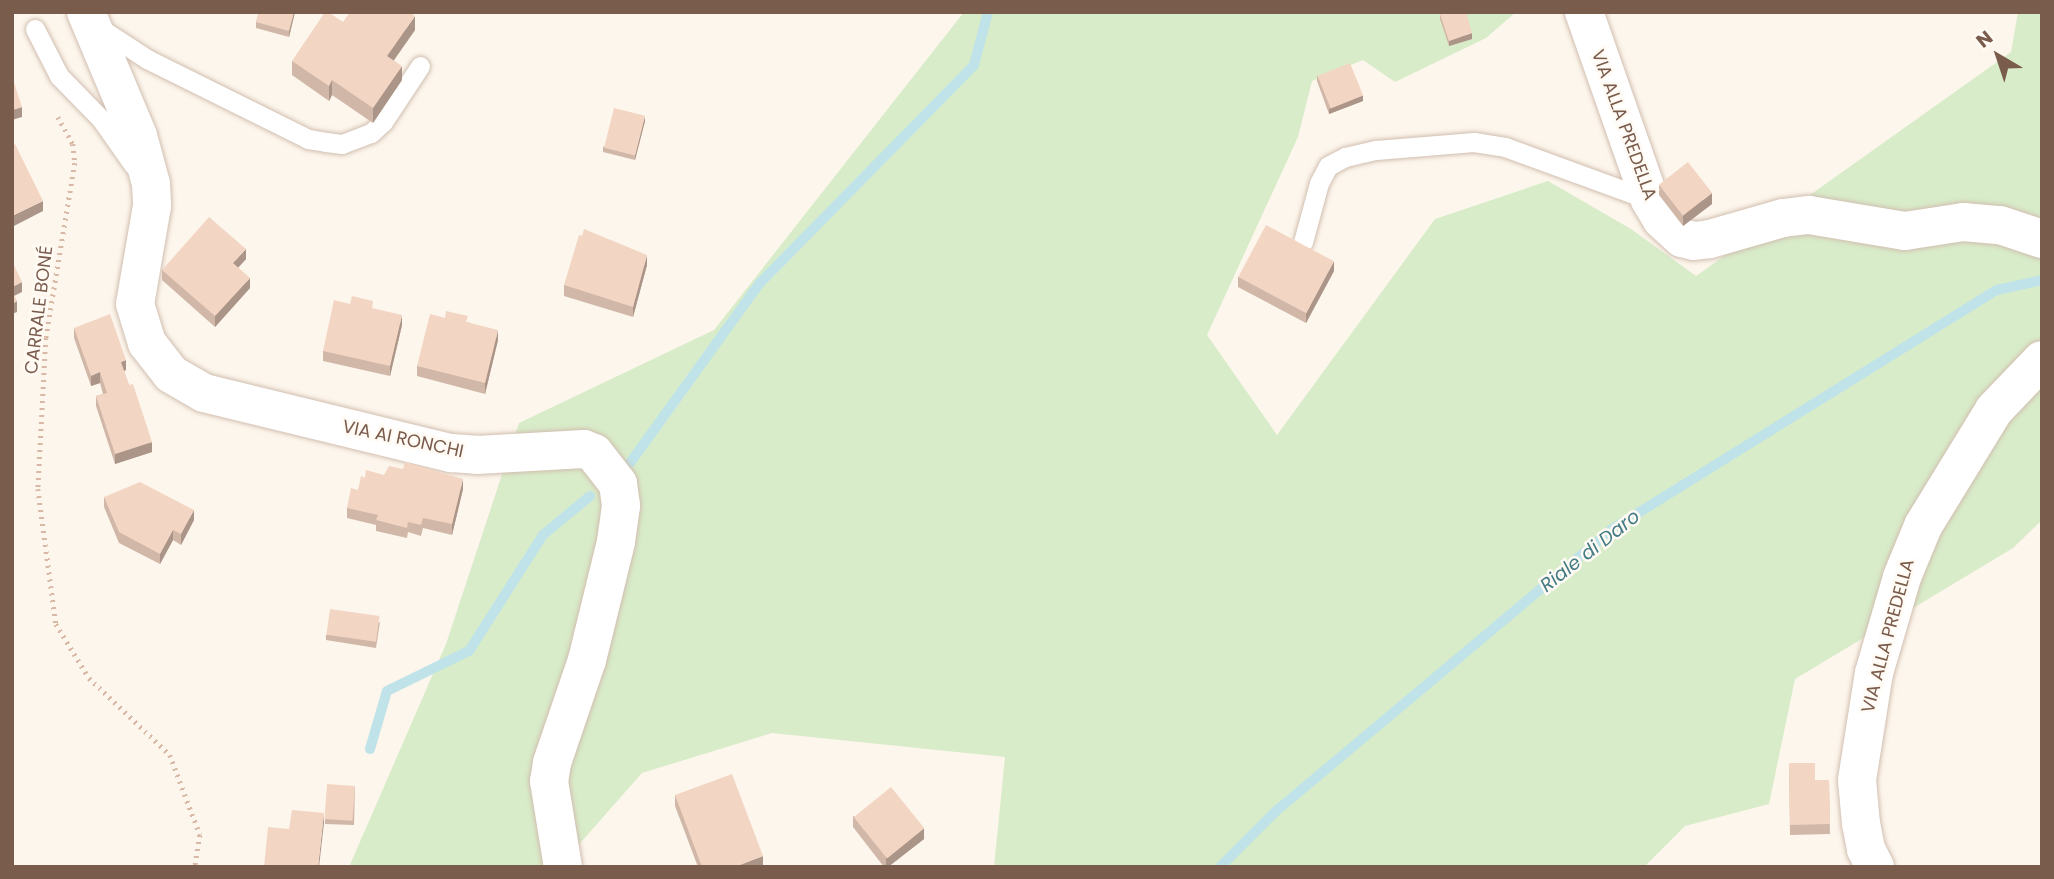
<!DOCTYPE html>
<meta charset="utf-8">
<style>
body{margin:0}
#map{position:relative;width:2054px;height:879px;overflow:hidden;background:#fdf6ec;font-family:Poppins,sans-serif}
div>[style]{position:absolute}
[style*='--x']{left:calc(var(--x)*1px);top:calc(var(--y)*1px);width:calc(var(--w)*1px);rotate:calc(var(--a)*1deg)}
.green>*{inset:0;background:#d8ecc9}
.stream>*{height:10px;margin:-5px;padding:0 5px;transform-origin:5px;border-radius:5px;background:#bfe3e8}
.path>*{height:4.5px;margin-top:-2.25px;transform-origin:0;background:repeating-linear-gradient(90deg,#d9b8a5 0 2px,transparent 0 7px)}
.roads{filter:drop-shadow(0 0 2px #d1beb0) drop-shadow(0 0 2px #d1beb0)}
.lane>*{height:19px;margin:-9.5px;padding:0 9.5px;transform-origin:9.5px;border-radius:9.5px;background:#fff}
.street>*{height:38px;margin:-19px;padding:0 19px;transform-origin:19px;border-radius:19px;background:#fff}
.wall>*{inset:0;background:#d1b7a8}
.shaded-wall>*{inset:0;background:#aa9588}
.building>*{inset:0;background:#f3d5c3;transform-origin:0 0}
span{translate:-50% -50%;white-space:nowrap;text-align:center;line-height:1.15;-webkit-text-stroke:5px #fffaf3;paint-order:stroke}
.street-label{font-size:18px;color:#7a5c4d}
.water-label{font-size:19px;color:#437c86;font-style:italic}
.frame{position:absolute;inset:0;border:14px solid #7a5c4d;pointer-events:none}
.north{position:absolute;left:1963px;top:21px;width:70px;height:70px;-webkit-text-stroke:5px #fffaf3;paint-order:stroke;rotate:321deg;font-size:19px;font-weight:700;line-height:28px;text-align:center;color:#7a5c4d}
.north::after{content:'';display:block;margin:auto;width:24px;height:32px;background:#7a5c4d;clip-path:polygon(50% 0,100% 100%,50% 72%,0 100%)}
</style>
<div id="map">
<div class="green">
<i style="clip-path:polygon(964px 12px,1516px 12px,1486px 38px,1395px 82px,1363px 60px,1312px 81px,1298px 137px,1207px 335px,1277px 435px,1435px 219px,1548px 181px,1631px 229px,1696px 276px,2011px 52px,2018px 12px,2042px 12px,2042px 520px,2013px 548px,1795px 679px,1769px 804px,1685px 826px,1644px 867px,994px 867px,1005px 757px,772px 733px,642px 773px,559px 867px,349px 867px,446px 644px,519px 423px,714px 330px)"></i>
</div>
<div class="stream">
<i style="--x:630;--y:463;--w:222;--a:-54.2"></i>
<i style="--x:760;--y:283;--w:305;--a:-45.5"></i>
<i style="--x:974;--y:65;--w:55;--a:-75.2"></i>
<i style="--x:370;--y:749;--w:60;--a:-73.7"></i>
<i style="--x:387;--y:691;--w:91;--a:-26"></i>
<i style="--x:469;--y:651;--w:138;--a:-57.5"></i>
<i style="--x:543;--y:535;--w:61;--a:-39.7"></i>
<i style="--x:1220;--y:867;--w:78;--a:-45"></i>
<i style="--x:1275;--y:812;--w:442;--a:-40"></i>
<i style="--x:1614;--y:528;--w:451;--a:-31.9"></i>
<i style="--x:1997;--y:290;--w:46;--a:-12.5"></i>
</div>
<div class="path">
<i style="--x:58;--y:117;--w:31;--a:61"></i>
<i style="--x:73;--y:144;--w:19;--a:84"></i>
<i style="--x:75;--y:163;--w:177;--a:99.4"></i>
<i style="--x:46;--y:338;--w:151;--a:93"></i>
<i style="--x:38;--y:489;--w:136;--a:82.4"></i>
<i style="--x:56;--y:624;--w:63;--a:58.6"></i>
<i style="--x:89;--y:678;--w:112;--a:43.5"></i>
<i style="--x:170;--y:755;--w:85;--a:69.4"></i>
<i style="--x:200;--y:835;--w:32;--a:99"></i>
</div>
<div class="roads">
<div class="lane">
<i style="--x:98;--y:27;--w:59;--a:33.1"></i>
<i style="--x:147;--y:59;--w:180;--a:26.4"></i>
<i style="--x:308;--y:139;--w:18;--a:9"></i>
<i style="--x:326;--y:142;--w:16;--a:7"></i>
<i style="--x:342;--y:144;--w:31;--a:-21"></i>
<i style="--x:371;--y:133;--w:16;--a:-43"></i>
<i style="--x:383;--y:122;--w:67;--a:-56.5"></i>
<i style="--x:35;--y:29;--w:53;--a:62.9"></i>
<i style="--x:59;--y:76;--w:60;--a:45.7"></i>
<i style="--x:101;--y:119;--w:57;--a:54.9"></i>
<i style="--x:1303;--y:242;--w:61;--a:-74.8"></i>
<i style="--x:1319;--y:183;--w:19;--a:-62"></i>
<i style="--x:1328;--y:166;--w:19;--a:-28"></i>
<i style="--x:1345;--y:157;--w:32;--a:-13"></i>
<i style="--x:1376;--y:150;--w:98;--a:-4.7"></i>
<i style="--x:1474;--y:142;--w:31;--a:9"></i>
<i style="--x:1505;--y:147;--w:154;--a:20.1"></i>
</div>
<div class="street">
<i style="--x:86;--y:12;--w:134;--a:67.2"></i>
<i style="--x:138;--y:136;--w:50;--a:74.8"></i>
<i style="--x:151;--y:184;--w:22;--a:87"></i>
<i style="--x:152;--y:206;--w:99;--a:99.8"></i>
<i style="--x:135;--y:304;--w:41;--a:72.9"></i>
<i style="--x:147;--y:343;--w:39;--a:52"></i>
<i style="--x:171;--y:374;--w:38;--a:30"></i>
<i style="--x:204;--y:393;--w:254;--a:13.7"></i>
<i style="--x:451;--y:453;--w:26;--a:4"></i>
<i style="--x:477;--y:455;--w:107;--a:-3.2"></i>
<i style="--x:584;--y:449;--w:11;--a:22"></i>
<i style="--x:594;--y:453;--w:39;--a:52"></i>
<i style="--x:618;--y:484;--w:22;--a:82"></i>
<i style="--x:621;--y:506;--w:36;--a:98"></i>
<i style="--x:616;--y:542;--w:122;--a:103.8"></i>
<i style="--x:587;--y:660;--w:109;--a:108.8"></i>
<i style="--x:552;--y:763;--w:18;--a:99"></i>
<i style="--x:549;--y:781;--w:87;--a:80.8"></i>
<i style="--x:1584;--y:12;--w:199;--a:70.7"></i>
<i style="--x:1650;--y:200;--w:23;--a:59"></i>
<i style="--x:1662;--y:220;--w:27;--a:42"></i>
<i style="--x:1682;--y:238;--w:12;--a:14"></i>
<i style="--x:1694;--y:241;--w:16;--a:-7"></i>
<i style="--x:1710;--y:239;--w:76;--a:-16"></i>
<i style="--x:1783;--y:218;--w:26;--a:-7"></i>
<i style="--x:1809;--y:215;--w:97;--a:9.5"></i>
<i style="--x:1905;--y:231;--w:59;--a:-8.8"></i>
<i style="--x:1963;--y:222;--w:37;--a:5"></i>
<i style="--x:2000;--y:225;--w:44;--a:18.4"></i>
<i style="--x:1875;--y:867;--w:20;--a:-117"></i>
<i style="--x:1866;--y:849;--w:25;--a:-101"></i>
<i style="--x:1861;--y:824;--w:44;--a:-95.2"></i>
<i style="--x:1857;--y:780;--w:108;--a:-81"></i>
<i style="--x:1874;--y:673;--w:100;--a:-73.7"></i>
<i style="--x:1902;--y:577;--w:55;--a:-67.6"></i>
<i style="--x:1923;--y:526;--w:136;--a:-58.5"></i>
<i style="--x:1994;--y:410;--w:69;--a:-46.2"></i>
</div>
</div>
<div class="wall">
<i style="clip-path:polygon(259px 12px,295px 12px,289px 37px,256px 28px,256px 22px)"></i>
<i style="clip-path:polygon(1440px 14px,1472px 39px,1449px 46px,1440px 19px)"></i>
<i style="clip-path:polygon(343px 22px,415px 30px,394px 60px,402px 80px,373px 123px,332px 95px,329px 101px,292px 75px,292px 61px)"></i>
<i style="clip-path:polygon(1317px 76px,1363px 101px,1329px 114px,1317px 81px)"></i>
<i style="clip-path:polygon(645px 121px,635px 160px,603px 152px,603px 147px)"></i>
<i style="clip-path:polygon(1659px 185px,1712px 204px,1683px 226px,1659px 195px)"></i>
<i style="clip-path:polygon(246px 259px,238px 268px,250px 288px,215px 327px,162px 280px,162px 270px)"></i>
<i style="clip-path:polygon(647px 265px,633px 317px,564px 296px,564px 285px)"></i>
<i style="clip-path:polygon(1334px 271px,1306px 323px,1238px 287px,1238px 277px)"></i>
<i style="clip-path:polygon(373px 309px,402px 325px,390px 376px,323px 361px,323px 351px)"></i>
<i style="clip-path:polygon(468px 322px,498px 340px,485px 394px,417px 376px,417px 366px)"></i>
<i style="clip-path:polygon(74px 328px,126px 370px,124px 371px,152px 452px,115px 464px,96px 406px,96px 396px,103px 394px,100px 383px,91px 386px,74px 338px)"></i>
<i style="clip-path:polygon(384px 475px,463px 489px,452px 535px,423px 528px,421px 536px,408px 532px,407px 538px,376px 531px,376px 525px,347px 518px,347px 508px,365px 478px)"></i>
<i style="clip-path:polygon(104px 497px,194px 520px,181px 545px,173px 540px,160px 564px,119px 543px,104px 507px)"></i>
<i style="clip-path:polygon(380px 622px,376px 648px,326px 640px,326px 635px)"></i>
<i style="clip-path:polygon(1789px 763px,1815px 780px,1829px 780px,1830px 834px,1790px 835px)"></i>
<i style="clip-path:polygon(355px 786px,354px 825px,325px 824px,325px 819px)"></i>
<i style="clip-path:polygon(675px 795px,763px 866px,698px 867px,675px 806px)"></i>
<i style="clip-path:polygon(853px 816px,924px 839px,888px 867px,884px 867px,853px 827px)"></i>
</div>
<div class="shaded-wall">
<i style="clip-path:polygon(294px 12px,295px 12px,289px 37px,289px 31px)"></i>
<i style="clip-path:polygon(415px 16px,415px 30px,387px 70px,387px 56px)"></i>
<i style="clip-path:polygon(1472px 33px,1472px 39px,1449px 46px,1449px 41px)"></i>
<i style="clip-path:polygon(402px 66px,402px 80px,373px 123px,373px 108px)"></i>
<i style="clip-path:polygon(332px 80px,332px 95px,329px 101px,329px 86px)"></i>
<i style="clip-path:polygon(1363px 95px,1363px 101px,1329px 114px,1329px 109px)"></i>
<i style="clip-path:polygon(22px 107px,22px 117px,12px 120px,12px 110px)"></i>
<i style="clip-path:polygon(645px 116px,645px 121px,635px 160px,635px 155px)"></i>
<i style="clip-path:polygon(1712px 193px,1712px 204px,1683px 226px,1683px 216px)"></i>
<i style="clip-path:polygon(43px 201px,43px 211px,12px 227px,12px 216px)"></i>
<i style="clip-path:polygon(246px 249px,246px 259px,233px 273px,233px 263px)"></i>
<i style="clip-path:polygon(647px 255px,647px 265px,633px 317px,633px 307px)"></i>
<i style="clip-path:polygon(1334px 261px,1334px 271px,1306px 323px,1306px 313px)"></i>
<i style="clip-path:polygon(250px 278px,250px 288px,215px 327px,215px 316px)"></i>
<i style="clip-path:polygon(22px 282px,22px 292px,12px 297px,12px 287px)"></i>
<i style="clip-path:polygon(17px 301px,17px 312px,12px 314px,12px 304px)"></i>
<i style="clip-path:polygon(402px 315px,402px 325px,390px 376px,390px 366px)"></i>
<i style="clip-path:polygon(498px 330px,498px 340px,485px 394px,485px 383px)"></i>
<i style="clip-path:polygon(126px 360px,126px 370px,121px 372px,121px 362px)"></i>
<i style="clip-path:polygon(100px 372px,100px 383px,91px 386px,91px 376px)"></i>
<i style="clip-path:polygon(152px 442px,152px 452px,115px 464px,115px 454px)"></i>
<i style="clip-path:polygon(463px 479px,463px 489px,452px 535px,452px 524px)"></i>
<i style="clip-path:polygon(194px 510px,194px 520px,181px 545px,181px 534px)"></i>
<i style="clip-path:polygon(173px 530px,173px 540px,160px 564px,160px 554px)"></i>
<i style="clip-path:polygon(324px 813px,324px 823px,319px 867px,318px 867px)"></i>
<i style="clip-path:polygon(924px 828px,924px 839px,888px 867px,886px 867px,886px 858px)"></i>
<i style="clip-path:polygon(763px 856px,763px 866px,762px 867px,735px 867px)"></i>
</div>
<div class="building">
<i style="clip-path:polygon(259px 12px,294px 12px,289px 31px,256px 22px)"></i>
<i style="clip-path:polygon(325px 12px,328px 12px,343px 22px,350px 12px,410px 12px,415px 16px,387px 56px,402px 66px,373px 108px,332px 80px,329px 86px,292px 61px)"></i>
<i style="clip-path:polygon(1444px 12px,1466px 12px,1472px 33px,1449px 41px,1440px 14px)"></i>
<i style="left:1350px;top:63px;width:35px;height:35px;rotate:68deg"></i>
<i style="clip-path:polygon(12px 76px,22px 107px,12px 110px)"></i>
<i style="left:614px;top:108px;width:32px;height:41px;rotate:14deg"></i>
<i style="clip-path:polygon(15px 144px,43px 201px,12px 216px,12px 146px)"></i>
<i style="left:1688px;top:162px;width:39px;height:37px;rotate:52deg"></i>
<i style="clip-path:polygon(209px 217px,246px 249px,233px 263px,250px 278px,215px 316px,162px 270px)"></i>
<i style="left:1266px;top:225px;width:77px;height:59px;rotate:28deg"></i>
<i style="clip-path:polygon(584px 229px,647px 255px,633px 307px,564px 285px,579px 235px,582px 236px)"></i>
<i style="clip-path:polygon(12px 261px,22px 282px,12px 287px)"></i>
<i style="clip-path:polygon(12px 291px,17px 301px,12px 304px)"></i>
<i style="clip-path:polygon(352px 296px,373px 301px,372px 308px,402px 315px,390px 366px,323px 351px,334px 300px,350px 304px)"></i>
<i style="clip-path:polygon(446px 311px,468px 316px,466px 322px,498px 330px,485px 383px,417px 366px,430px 314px,445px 318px)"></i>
<i style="clip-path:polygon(110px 314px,126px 360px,121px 362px,129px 385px,133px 384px,152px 442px,115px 454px,96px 396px,107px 393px,100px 372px,91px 376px,74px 328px)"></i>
<i style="clip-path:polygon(405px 462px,463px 479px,452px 524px,423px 518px,421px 525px,408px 522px,407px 528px,376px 520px,378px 515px,347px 508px,351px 488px,358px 490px,361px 476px,365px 478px,366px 470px,384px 475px,389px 466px,403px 469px)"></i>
<i style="clip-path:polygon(140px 482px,194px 510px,181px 534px,173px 530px,160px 554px,119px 532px,104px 497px)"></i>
<i style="left:330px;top:609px;width:50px;height:26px;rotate:8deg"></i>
<i style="clip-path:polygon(1789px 763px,1815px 763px,1815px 780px,1829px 780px,1830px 824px,1790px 825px)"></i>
<i style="clip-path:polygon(732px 774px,763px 856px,735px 867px,702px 867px,675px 795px)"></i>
<i style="left:327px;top:784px;width:28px;height:35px;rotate:4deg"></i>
<i style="left:891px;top:787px;width:53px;height:48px;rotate:51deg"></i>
<i style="clip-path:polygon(292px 810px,324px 813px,318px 867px,264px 867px,268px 827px,289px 829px)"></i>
</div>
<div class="street-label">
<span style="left:1624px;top:125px;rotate:70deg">VIA ALLA PREDELLA</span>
<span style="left:39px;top:310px;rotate:-83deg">CARRALE BONÉ</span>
<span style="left:403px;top:439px;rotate:12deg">VIA AI RONCHI</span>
<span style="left:1888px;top:636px;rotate:-75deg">VIA ALLA PREDELLA</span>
</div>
<div class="water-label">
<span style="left:1590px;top:551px;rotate:-38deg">Riale di Daro</span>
</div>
<div class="frame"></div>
<div class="north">N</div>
</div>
